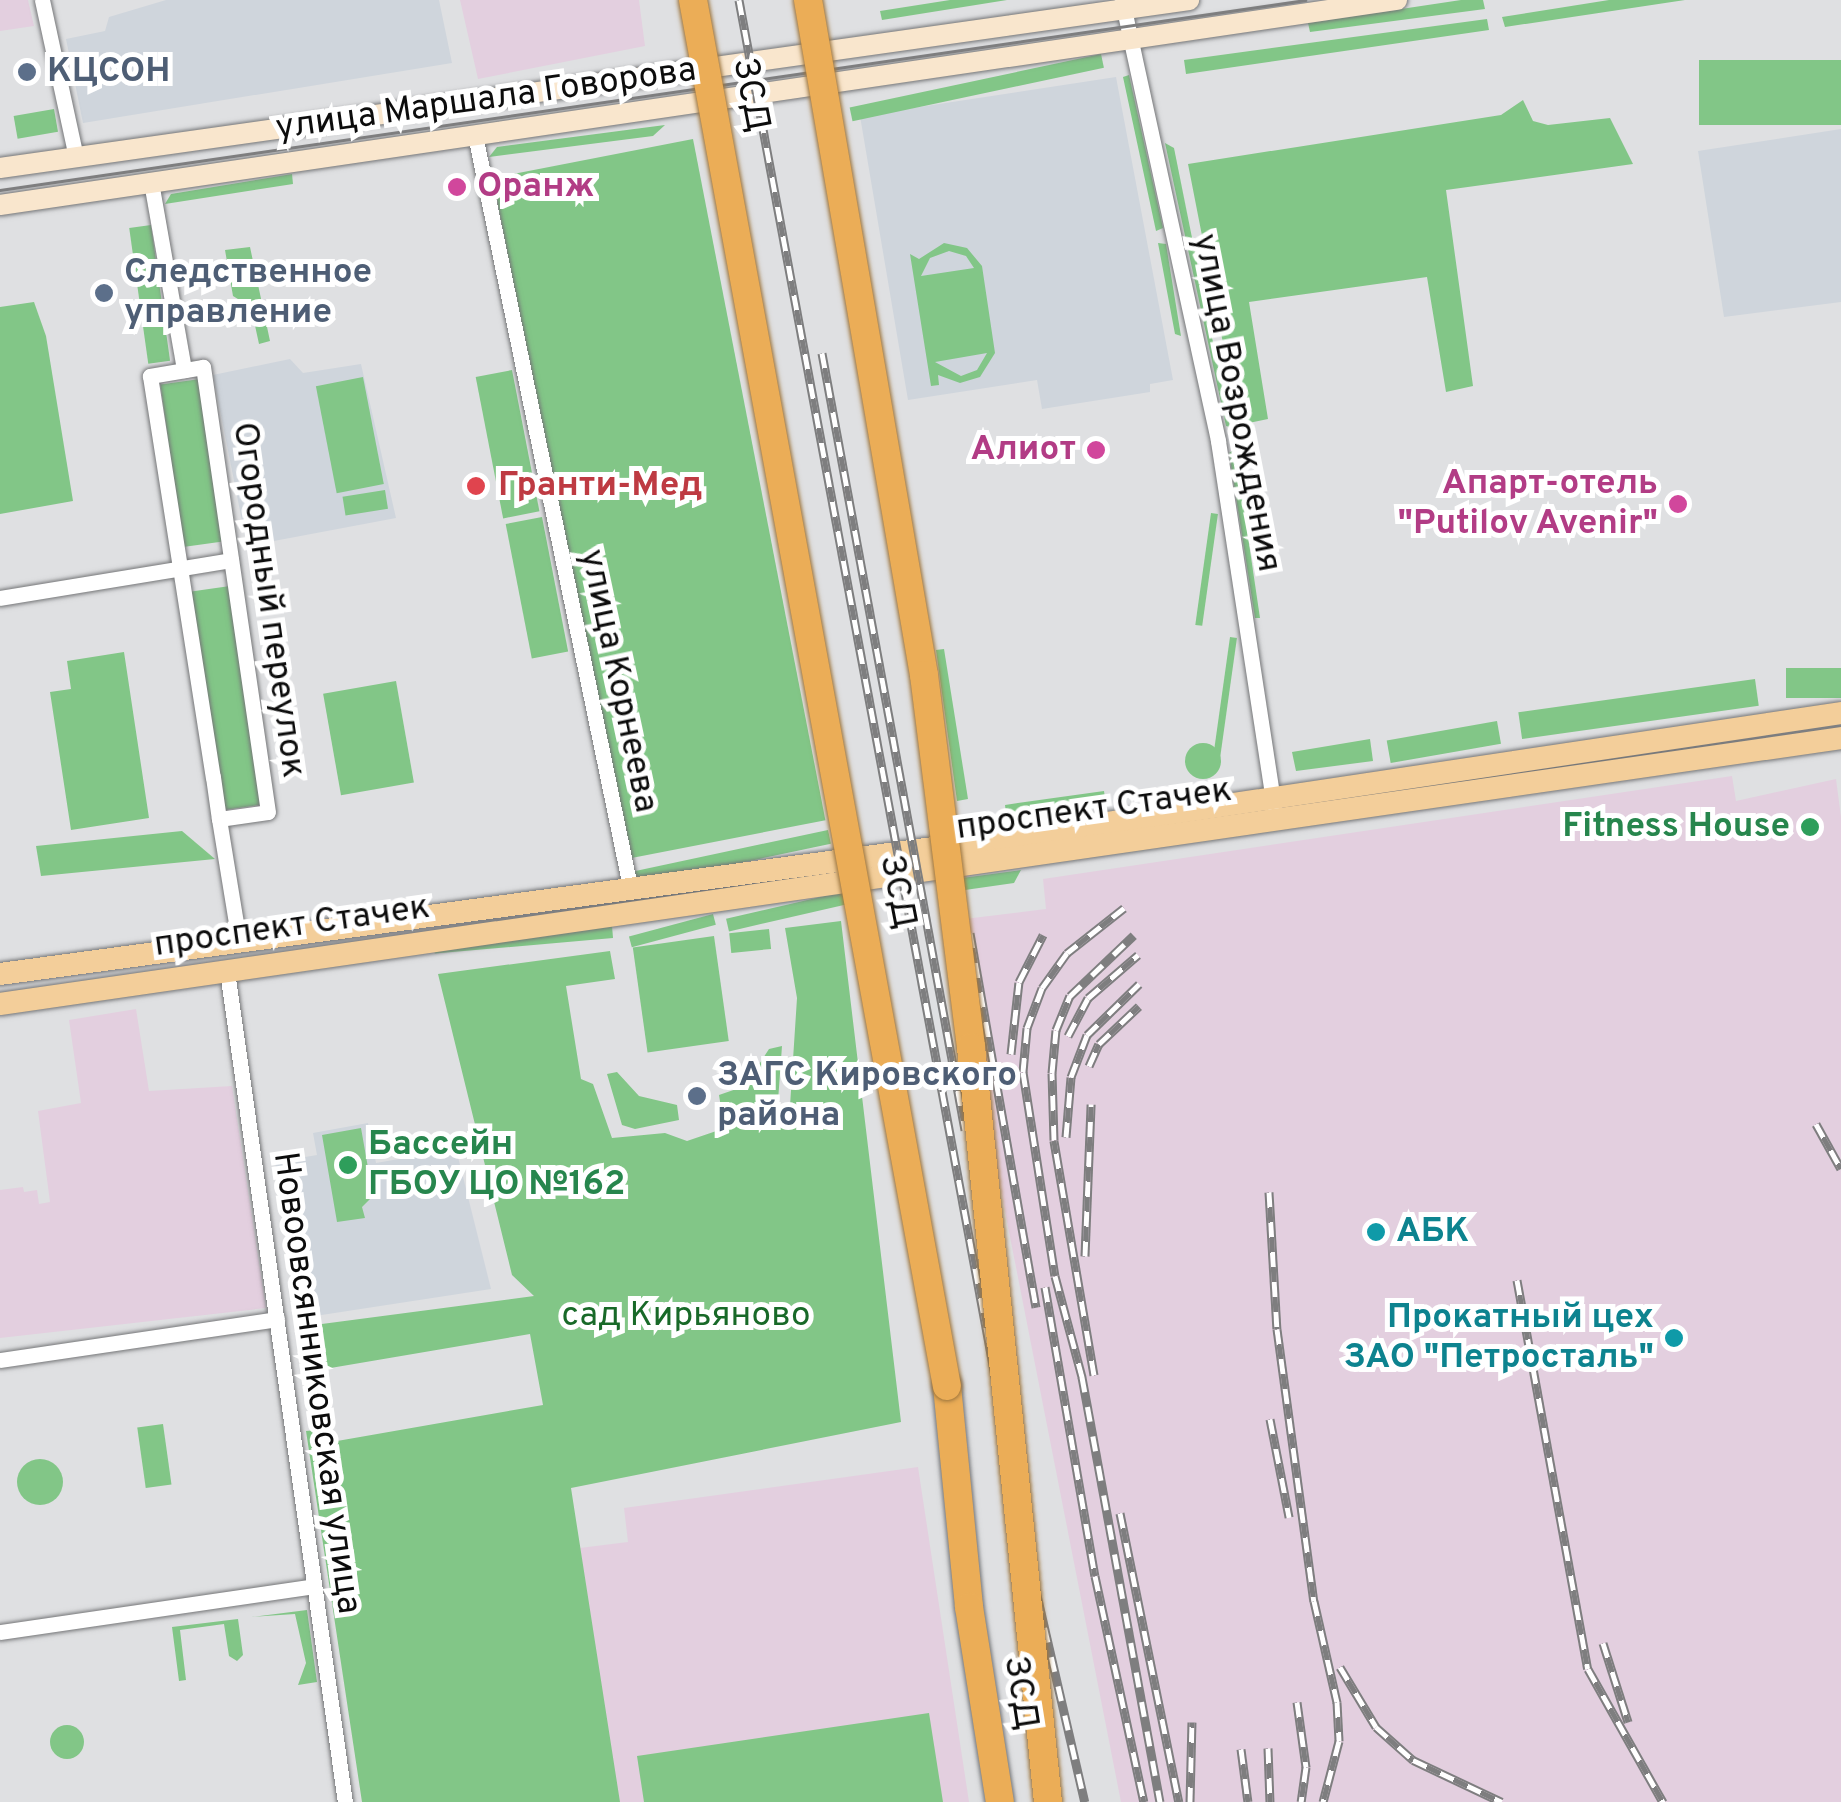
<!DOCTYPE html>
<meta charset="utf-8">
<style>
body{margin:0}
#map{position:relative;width:1841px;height:1802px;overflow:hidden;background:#dfe0e2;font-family:Overpass,sans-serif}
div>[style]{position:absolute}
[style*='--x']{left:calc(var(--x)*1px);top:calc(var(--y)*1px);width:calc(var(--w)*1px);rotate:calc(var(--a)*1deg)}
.built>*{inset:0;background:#cfd5dc}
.industrial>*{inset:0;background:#e3cfdf}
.green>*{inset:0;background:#82c687;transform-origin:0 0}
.round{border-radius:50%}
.roads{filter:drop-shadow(0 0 2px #757678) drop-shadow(0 0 2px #757678)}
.minor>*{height:15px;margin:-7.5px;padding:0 7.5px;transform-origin:7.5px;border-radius:7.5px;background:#fff}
.secondary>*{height:20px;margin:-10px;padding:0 10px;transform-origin:10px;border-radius:10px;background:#f9e6cd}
.primary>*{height:22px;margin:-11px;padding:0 11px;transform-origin:11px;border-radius:11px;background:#f3ce9a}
.motorway>*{height:28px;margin:-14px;padding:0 14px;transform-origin:14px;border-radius:14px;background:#ebad57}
.tram>*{height:2.5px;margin:-1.25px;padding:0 1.25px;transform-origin:1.25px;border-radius:1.25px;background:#7e7e7f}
.rail>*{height:9px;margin-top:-4.5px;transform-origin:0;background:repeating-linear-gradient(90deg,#fff 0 15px,#7e7e7f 0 30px);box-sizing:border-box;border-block:2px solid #7e7e7f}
.bridges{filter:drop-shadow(0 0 2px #9d753d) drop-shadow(0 0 2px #9d753d)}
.motorway-bridge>*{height:28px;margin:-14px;padding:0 14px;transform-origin:14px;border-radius:14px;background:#ebad57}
.dots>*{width:28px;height:28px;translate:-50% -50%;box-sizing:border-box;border:5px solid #fff;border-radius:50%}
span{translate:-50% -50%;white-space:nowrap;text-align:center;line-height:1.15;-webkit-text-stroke:10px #fff;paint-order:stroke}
.service-label{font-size:35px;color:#4e5e75;font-weight:700}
.left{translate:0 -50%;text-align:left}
.street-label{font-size:35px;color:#0c0c0c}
.hotel-label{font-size:35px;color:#b23c85;font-weight:700}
.right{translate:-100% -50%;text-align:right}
.health-label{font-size:35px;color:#be3a42;font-weight:700}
.leisure-label{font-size:35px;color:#27864d;font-weight:700}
.culture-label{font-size:35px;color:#0d838f;font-weight:700}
.park-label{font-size:35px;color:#186928}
</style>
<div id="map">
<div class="built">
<i style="clip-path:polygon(166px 0,439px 0,452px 63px,83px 123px,66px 39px,105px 31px,109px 17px)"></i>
<i style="clip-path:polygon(1116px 77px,1173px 380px,1150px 384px,1150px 392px,1042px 409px,1037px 380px,908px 400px,860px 116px)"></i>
<i style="clip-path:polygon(1841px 129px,1841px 302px,1724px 317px,1698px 151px)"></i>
<i style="clip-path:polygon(290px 359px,303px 373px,361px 364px,396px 518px,247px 546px,213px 375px)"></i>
<i style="clip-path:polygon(368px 1123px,376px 1163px,456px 1149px,491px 1289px,302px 1318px,275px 1162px,317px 1155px,313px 1133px)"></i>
</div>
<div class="industrial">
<i style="clip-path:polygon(0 0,28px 0,34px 26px,0 31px)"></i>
<i style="clip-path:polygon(460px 0,639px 0,645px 46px,478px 79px)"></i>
<i style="clip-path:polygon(1732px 776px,1736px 801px,1836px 779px,1841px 817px,1841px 1802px,1121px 1802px,948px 921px,1046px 909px,1043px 879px)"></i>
<i style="clip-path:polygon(136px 1009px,149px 1091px,232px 1086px,266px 1308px,0 1338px,0 1190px,23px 1187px,24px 1192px,37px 1190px,39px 1204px,50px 1202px,38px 1111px,81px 1103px,69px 1020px)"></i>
<i style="clip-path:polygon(918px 1467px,969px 1802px,619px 1802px,580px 1548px,628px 1542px,624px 1508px)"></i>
</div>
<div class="green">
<i style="clip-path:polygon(950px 0,1007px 0,882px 20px,880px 11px)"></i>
<i style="clip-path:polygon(1461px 0,1483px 0,1485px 9px,1310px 32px,1308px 23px)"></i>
<i style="clip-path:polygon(1609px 0,1685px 0,1505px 27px,1502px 17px)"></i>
<i style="clip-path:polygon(1487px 19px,1489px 30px,1186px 74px,1184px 60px)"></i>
<i style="left:1101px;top:54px;width:14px;height:257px;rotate:78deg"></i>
<i style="left:1841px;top:60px;width:65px;height:142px;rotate:90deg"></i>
<i style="clip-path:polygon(1129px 75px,1163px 228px,1156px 231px,1123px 77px)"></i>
<i style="clip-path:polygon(1523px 100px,1533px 121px,1548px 125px,1610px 118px,1633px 164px,1446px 190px,1473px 386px,1446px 392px,1427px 277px,1249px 302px,1268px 419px,1239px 425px,1188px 164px,1501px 115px)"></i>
<i style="left:54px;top:109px;width:23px;height:41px;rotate:80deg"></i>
<i style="clip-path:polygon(665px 125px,653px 136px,489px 157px,497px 147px)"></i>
<i style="left:693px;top:139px;width:694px;height:204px;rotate:79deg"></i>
<i style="clip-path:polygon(1165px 143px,1174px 148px,1230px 427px,1226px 426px)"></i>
<i style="clip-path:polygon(292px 174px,293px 184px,165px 204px,171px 194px)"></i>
<i style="left:151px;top:225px;width:137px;height:22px;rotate:82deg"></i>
<i style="clip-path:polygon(evenodd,944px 243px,967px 248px,982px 266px,995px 353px,980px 377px,960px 383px,938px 375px,939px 385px,931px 386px,910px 254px,919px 259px,944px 243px,949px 251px,966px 256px,974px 268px,921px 276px,930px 258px,949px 251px,944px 243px,987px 353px,977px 370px,961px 376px,935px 362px,987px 353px)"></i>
<i style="clip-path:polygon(1158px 243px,1166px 244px,1181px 336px,1175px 334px)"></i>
<i style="clip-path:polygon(250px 247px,270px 341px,259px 344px,251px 307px,233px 296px,225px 250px)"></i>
<i style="clip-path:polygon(34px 302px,46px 336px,73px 501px,0 514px,0 307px)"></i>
<i style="left:512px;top:370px;width:144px;height:37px;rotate:79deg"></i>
<i style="left:363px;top:377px;width:109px;height:48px;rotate:79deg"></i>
<i style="left:200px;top:379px;width:164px;height:40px;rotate:82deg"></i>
<i style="clip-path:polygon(1235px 449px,1260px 618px,1255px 618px,1229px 453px)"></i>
<i style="left:385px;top:490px;width:19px;height:43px;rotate:81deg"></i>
<i style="left:1211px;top:513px;width:7px;height:113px;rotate:8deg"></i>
<i style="left:542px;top:517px;width:137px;height:37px;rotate:79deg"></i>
<i style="left:230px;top:586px;width:221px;height:39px;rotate:82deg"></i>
<i style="left:1230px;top:637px;width:7px;height:130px;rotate:8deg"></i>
<i style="clip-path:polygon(944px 649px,968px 799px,957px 801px,936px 650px)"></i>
<i style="clip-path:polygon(124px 652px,149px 818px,71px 830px,50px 692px,71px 689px,67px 661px)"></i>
<i style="left:1841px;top:668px;width:30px;height:55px;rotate:90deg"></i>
<i style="left:1755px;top:679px;width:27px;height:239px;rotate:82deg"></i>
<i style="left:396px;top:681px;width:103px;height:74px;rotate:80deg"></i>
<i style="left:1497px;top:721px;width:23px;height:112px;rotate:80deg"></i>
<i style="clip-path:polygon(1370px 739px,1373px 761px,1296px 771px,1292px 752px)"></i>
<i class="round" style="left:1185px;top:743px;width:36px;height:36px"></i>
<i style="left:1104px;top:791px;width:15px;height:100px;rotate:82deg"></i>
<i style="left:828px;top:830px;width:14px;height:198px;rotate:78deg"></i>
<i style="clip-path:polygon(182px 831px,215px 859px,41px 876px,36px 846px)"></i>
<i style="clip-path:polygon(1021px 870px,1014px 883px,965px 890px,962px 878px)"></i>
<i style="left:842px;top:892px;width:13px;height:119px;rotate:77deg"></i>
<i style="left:713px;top:914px;width:11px;height:87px;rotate:75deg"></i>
<i style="clip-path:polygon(841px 921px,901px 1422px,571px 1488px,620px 1802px,362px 1802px,306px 1431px,317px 1430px,320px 1444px,543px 1405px,530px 1334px,307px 1372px,299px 1327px,534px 1296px,512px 1275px,438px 974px,610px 951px,615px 979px,566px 986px,581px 1079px,593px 1084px,612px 1138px,665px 1133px,687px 1141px,790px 1106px,797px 998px,785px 928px)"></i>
<i style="left:612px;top:926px;width:12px;height:179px;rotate:85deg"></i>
<i style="left:769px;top:929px;width:20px;height:40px;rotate:84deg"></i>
<i style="left:714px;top:936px;width:106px;height:82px;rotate:82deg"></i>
<i style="clip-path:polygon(782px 1046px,778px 1101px,722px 1114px,719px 1095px,745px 1086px,769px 1049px)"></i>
<i style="clip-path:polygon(617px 1072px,639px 1096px,677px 1105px,679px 1120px,635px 1129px,622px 1125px,607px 1074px)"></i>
<i style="clip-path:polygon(361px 1128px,373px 1196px,362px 1207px,365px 1218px,337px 1222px,322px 1135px)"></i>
<i style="left:163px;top:1424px;width:61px;height:26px;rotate:82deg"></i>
<i class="round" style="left:17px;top:1459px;width:46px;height:46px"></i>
<i style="clip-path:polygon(307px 1610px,317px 1682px,298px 1685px,306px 1663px,295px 1614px,251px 1617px)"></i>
<i style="clip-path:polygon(238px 1619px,243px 1655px,237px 1661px,229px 1656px,224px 1624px,180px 1630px,186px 1680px,179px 1681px,172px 1627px)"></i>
<i style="clip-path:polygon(929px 1713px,943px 1802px,644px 1802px,637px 1756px)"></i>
<i class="round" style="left:50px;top:1725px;width:34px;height:34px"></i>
</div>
<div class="roads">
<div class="minor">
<i style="--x:42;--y:0;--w:161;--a:77.8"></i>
<i style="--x:1122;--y:0;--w:451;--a:77.7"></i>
<i style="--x:1218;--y:441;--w:369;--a:81.3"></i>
<i style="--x:475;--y:135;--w:768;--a:78.35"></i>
<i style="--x:151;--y:182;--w:191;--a:80"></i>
<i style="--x:0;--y:598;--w:234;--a:-9.3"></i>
<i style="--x:219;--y:819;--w:49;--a:-8.1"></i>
<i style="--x:268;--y:812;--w:450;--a:-98.3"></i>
<i style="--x:203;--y:367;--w:54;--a:170.4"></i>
<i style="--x:150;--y:376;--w:406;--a:81.1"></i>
<i style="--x:213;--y:777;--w:42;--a:81.9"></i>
<i style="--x:219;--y:819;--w:124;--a:80.7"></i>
<i style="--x:227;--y:971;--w:839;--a:81.92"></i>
<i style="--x:0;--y:1360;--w:280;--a:-8.4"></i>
<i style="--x:0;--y:1632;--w:317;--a:-8.3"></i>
</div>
<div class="secondary">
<i style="--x:0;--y:168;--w:1201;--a:-8.04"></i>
<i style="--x:0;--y:205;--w:1412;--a:-8.35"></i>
</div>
<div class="primary">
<i style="--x:0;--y:974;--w:1009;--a:-7.69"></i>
<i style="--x:1000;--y:839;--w:850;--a:-8.52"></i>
<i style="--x:0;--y:1004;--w:1860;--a:-8.22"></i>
</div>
<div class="motorway">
<i style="--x:947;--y:1386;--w:222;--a:84.3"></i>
<i style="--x:969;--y:1607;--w:197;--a:81"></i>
</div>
</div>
<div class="tram">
<i style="--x:0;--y:190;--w:1319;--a:-8.28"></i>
</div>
<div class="rail">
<i style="--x:739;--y:0;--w:1596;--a:79.46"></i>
<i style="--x:1031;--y:1569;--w:239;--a:77"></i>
<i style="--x:822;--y:353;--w:790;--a:79.57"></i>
<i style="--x:1124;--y:908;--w:73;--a:141.7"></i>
<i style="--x:1067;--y:953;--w:43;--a:125.5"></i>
<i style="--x:1042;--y:988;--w:43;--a:110.6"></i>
<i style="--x:1027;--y:1028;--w:44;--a:95.2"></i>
<i style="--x:1023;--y:1072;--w:206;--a:81.1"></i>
<i style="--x:1055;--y:1276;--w:105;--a:75"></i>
<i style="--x:1082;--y:1377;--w:432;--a:79.6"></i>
<i style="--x:970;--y:933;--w:380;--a:80"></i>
<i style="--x:1068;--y:1036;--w:43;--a:-62.2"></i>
<i style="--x:1088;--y:998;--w:66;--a:-40.7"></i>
<i style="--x:1011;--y:1054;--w:72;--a:-83.7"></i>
<i style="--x:1019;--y:982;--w:53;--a:-62.9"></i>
<i style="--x:1089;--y:1066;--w:24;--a:-66"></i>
<i style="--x:1099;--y:1044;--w:55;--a:-43.5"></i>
<i style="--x:1816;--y:1124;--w:51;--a:60.9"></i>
<i style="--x:1066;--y:1137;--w:60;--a:-85.2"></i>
<i style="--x:1071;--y:1077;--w:45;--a:-69.1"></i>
<i style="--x:1087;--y:1035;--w:73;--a:-44.4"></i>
<i style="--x:1269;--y:1192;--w:137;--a:86.7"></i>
<i style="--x:1277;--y:1329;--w:275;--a:82.3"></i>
<i style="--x:1314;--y:1601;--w:104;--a:77.2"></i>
<i style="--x:1337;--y:1702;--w:39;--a:87"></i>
<i style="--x:1339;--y:1741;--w:63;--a:104.7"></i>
<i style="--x:1085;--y:1256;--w:152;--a:-87.7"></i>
<i style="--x:1517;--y:1280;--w:395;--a:79.7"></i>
<i style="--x:1588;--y:1669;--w:153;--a:60.6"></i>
<i style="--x:1045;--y:1287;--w:293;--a:80.2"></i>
<i style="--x:1095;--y:1576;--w:231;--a:77.8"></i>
<i style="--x:1094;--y:1375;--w:238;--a:-99.7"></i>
<i style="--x:1054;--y:1140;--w:67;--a:-91.7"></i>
<i style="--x:1052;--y:1073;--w:43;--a:-84.7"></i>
<i style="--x:1056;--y:1030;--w:37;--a:-68"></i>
<i style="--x:1070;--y:996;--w:88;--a:-43.6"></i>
<i style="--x:1270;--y:1419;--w:100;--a:79"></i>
<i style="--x:1120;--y:1513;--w:295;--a:78.5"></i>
<i style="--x:1603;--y:1643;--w:83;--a:72.4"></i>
<i style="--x:1340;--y:1667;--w:70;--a:59"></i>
<i style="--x:1376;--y:1727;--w:50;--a:41.7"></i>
<i style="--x:1413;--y:1760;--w:98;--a:25.3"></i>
<i style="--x:1297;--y:1702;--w:66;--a:82.1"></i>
<i style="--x:1306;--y:1767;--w:35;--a:98"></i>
<i style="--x:1268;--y:1748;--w:54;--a:87.9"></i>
<i style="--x:1241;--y:1749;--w:53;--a:82.5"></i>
<i style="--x:1190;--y:1802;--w:80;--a:-88.6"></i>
</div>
<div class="bridges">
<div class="motorway-bridge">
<i style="--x:693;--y:0;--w:1409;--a:79.62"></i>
<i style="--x:808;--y:0;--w:685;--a:80.25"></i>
<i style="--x:924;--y:675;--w:375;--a:82.8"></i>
<i style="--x:971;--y:1047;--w:759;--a:84.18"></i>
</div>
</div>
<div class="dots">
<i style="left:27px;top:72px;background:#5c6f8a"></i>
<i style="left:457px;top:187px;background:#d1479c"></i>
<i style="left:104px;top:293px;background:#5c6f8a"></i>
<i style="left:1096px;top:450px;background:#d1479c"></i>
<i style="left:476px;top:486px;background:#e0444e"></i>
<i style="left:1678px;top:504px;background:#d1479c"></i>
<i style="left:1810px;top:827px;background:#2e9e5b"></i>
<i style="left:697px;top:1096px;background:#5c6f8a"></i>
<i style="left:348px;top:1165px;background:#2e9e5b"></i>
<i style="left:1376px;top:1232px;background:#0f9aa8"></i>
<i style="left:1674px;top:1338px;background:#0f9aa8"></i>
</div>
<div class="service-label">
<span class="left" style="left:47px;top:72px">КЦСОН</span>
<span class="left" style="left:124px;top:293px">Следственное<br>управление</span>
<span class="left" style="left:717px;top:1096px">ЗАГС Кировского<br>района</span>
</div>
<div class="street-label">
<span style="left:750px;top:95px;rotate:79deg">ЗСД</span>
<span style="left:486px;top:100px;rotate:-8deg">улица Маршала Говорова</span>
<span style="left:1236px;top:403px;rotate:79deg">улица Возрождения</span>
<span style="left:268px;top:600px;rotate:82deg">Огородный переулок</span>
<span style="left:618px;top:681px;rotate:78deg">улица Корнеева</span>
<span style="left:1094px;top:810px;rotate:-8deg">проспект Стачек</span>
<span style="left:897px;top:892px;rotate:79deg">ЗСД</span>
<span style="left:292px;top:927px;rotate:-8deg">проспект Стачек</span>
<span style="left:316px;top:1383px;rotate:82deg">Новоовсянниковская улица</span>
<span style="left:1020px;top:1693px;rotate:81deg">ЗСД</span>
</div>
<div class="hotel-label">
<span class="left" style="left:477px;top:187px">Оранж</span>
<span class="right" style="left:1076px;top:450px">Алиот</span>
<span class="right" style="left:1658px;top:504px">Апарт-отель<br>"Putilov Avenir"</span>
</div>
<div class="health-label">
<span class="left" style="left:498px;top:486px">Гранти-Мед</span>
</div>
<div class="leisure-label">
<span class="right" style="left:1790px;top:827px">Fitness House</span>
<span class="left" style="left:368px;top:1165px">Бассейн<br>ГБОУ ЦО №162</span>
</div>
<div class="culture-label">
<span class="left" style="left:1396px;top:1232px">АБК</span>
<span class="right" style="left:1654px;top:1338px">Прокатный цех<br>ЗАО "Петросталь"</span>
</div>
<div class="park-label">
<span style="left:686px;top:1316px">сад Кирьяново</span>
</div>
</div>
